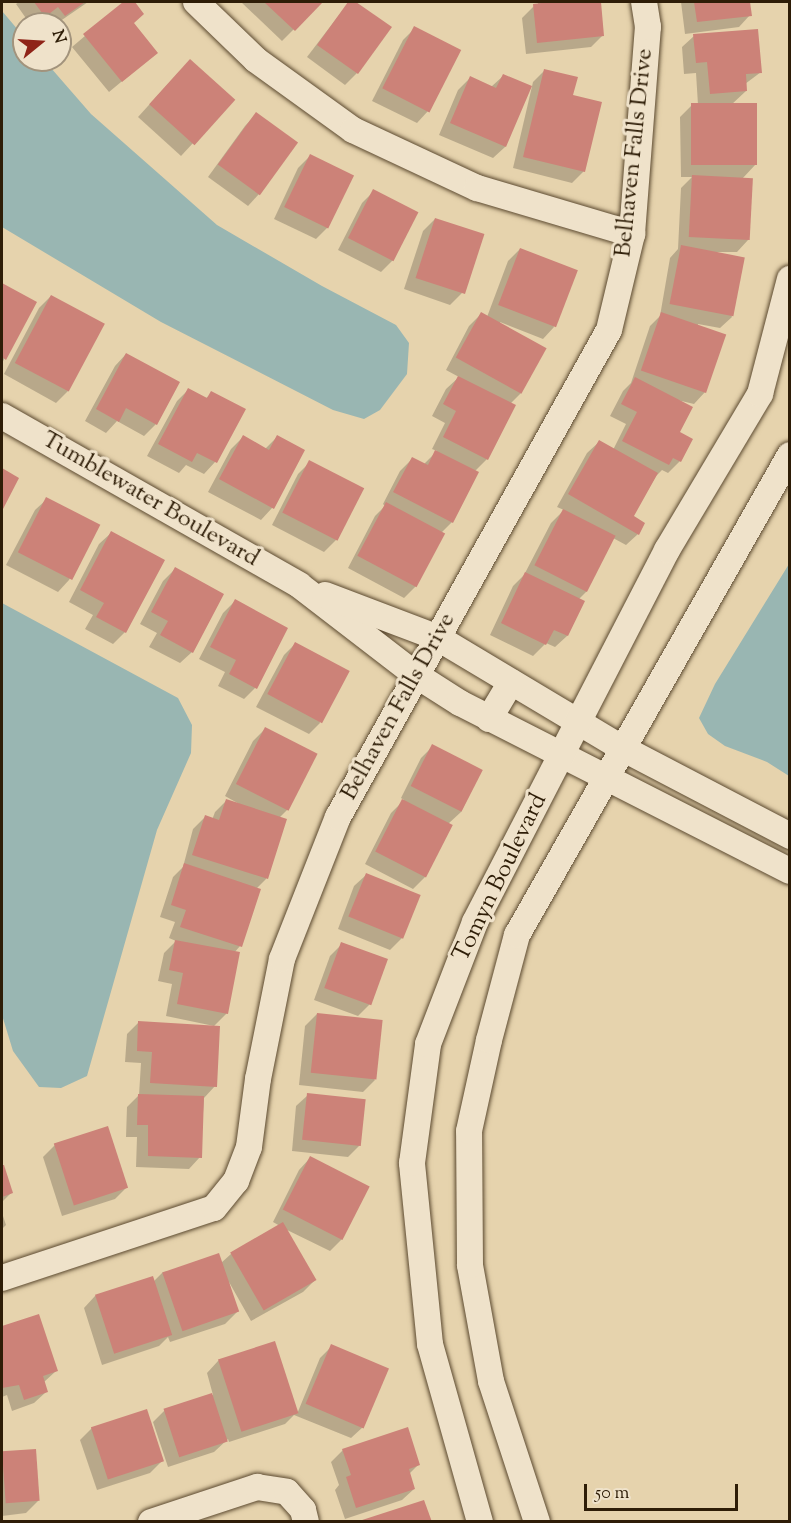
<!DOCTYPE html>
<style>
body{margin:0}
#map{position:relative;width:791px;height:1523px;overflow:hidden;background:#e6d3ad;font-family:"Sorts Mill Goudy",serif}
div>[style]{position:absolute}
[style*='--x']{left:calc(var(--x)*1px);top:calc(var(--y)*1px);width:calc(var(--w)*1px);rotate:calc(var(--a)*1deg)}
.water>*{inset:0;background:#99b6b2}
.shadow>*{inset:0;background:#0003}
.building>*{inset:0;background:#cc8278;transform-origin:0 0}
.roads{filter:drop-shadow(0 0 2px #5c4a30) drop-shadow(0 0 2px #5c4a30)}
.minor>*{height:26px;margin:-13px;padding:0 13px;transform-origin:13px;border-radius:13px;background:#efe2ca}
span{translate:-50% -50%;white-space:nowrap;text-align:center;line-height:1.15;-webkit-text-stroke:6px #efe2ca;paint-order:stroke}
.street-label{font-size:24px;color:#2e1d07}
.frame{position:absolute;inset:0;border:3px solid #2e1d07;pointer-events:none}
.north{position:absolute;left:12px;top:12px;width:60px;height:60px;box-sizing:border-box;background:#efe2ca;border:2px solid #a2937c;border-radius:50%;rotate:72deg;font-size:16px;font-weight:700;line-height:24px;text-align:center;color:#2e1d07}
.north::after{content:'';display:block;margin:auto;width:21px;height:27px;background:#8f2418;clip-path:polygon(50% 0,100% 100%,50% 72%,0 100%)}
.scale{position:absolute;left:584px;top:1484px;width:154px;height:27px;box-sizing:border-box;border:3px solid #2e1d07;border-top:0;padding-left:8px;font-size:18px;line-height:21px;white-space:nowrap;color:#2e1d07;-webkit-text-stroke:4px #efe2ca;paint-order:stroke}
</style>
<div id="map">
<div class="water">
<i style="clip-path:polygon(2px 11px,24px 37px,24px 60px,44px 60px,91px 114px,217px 225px,322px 286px,396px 325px,409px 343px,407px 374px,380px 410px,364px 419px,333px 410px,161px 322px,2px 227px)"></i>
<i style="clip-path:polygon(789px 564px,789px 776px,767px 762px,725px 746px,708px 734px,699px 718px,715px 684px)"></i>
<i style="clip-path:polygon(2px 603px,178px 698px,192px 725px,191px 753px,157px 830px,87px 1076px,61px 1088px,39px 1087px,13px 1051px,2px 1015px)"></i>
</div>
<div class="shadow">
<i style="clip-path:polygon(19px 2px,88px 2px,56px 24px,50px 24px,46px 18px,37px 24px,30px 24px,16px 4px)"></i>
<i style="clip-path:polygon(125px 2px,133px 2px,142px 14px,132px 24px,156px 53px,109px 92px,72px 47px)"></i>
<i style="clip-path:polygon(241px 2px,321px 2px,282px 41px)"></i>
<i style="clip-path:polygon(349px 2px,353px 2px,389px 27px,357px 73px,345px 85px,307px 57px)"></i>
<i style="clip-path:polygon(538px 2px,599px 2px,603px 35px,591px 47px,526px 54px,522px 18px,534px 6px,538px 5px)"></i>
<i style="clip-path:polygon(681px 2px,749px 2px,750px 15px,739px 27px,685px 34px)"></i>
<i style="clip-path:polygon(415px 28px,428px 111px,417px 123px,372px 101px,403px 40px)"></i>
<i style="clip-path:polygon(694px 36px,761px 72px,745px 84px,746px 91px,731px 105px,756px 164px,742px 179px,748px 240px,737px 252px,710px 252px,732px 317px,720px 328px,698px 324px,705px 392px,694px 404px,673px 399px,680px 461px,668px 473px,662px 470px,656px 476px,632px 517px,638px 534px,626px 545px,613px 538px,586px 592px,578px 600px,567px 636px,555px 647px,546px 643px,533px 656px,490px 635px,513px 586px,524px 575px,551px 523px,564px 510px,557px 507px,587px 453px,599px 442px,613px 450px,626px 424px,610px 416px,623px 391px,631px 383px,650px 326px,660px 316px,670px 258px,678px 249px,681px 188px,692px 177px,681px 177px,680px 117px,691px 106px,698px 105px,696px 73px,684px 74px,682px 47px)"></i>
<i style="clip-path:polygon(545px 70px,572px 96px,584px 171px,572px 183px,513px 168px,533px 82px)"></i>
<i style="clip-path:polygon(178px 73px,233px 100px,181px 156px,138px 117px)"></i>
<i style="clip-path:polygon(503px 76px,505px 147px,493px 158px,439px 135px,458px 90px,470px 78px,491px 87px)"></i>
<i style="clip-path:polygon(256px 114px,259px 194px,248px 206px,208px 177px,245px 126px)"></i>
<i style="clip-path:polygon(310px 156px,328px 227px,316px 239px,274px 219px,298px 168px)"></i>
<i style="clip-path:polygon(374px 191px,393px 260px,381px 272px,338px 250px,362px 203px)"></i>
<i style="clip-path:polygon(435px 219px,462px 293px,450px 305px,404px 289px,423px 231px)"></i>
<i style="clip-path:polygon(520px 249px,554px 327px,543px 339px,500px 322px,521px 393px,510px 404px,487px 459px,474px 472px,477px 473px,452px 522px,441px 533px,416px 586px,404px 598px,348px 568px,375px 516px,385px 506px,383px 504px,400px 471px,412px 459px,423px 465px,437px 451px,432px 449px,445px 423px,432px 416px,446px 389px,459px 377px,446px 370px,469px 326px,481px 314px,487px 317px,508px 261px)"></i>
<i style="clip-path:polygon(2px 285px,35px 303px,2px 363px)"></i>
<i style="clip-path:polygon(51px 296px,68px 391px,56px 403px,4px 374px,39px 308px)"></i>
<i style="clip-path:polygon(126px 354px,156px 424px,144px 436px,117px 421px,106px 433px,85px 421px,115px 366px)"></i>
<i style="clip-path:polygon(188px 390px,205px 399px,212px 393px,244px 410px,215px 462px,204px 474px,186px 465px,179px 473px,147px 456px,177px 401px)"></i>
<i style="clip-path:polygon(243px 437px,265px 449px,277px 437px,272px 508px,261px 520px,208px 492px,231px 449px)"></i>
<i style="clip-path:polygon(310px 462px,336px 540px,324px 552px,272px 525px,298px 474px)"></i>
<i style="clip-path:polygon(2px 470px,17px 478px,2px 508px)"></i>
<i style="clip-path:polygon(47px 499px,98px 526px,69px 580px,58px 592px,6px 565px,35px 510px)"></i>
<i style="clip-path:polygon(111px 533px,125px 632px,113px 644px,85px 629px,93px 615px,69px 602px,99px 544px)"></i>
<i style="clip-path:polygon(175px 569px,192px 652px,180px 663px,149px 647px,157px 633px,140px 624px,163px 581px)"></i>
<i style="clip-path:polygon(235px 601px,255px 688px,244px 699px,218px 686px,225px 672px,199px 659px,223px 613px)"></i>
<i style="clip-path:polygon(295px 644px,320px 723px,309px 734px,256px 707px,284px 655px)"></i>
<i style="clip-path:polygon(265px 729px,288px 809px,279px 818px,285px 820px,266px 879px,256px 889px,240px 946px,234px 953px,227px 1013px,214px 1026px,166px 1016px,172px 984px,158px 981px,164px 953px,176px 941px,169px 938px,175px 922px,160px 917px,173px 877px,183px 867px,193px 829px,205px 817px,212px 820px,215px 812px,226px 801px,241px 805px,225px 796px,253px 741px)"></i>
<i style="clip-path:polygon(433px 746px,481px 771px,461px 812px,448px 824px,425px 877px,413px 889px,365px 864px,391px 813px,404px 800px,401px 798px,421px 758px)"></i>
<i style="clip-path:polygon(366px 875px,402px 938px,390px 950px,338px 929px,354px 886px)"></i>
<i style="clip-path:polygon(342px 944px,370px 1004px,358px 1016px,314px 1000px,330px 956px)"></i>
<i style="clip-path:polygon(317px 1014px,375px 1080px,363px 1092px,299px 1085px,305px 1026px)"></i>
<i style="clip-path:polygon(139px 1022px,215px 1086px,204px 1098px,200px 1157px,189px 1169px,136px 1167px,137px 1137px,126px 1137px,127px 1107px,139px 1095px,141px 1063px,125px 1062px,127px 1034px)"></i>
<i style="clip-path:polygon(308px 1095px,360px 1145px,348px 1157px,292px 1151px,296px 1106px)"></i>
<i style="clip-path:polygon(55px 1145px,127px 1187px,115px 1199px,62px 1216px,43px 1157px)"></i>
<i style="clip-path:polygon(310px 1158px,342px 1239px,330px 1251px,285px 1229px,315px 1280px,303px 1292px,251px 1321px,229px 1282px,237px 1312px,225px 1324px,170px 1342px,168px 1337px,159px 1346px,102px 1365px,84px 1308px,95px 1296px,153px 1282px,163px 1272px,221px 1263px,231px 1254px,280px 1226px,273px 1222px,299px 1170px)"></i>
<i style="clip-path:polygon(2px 1167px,11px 1193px,2px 1202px)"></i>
<i style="clip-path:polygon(2px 1213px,6px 1225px,2px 1229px)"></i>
<i style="clip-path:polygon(38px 1316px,56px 1371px,44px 1382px,46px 1392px,34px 1403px,12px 1411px,7px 1395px,2px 1397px,2px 1328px)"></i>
<i style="clip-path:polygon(274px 1343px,297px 1414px,320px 1358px,332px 1346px,363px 1427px,351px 1438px,294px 1415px,285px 1424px,229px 1442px,228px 1439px,214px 1452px,168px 1467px,153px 1422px,165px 1410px,213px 1395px,207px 1373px,218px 1361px)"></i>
<i style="clip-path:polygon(92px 1428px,162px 1461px,150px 1473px,97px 1490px,80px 1440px)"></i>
<i style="clip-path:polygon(35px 1450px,38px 1501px,26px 1513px,2px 1516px,2px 1453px)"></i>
<i style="clip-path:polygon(343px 1450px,418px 1465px,409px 1474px,414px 1489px,402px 1500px,345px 1519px,335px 1490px,339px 1485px,331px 1462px)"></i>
</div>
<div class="building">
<i style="clip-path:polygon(34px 2px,85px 2px,65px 16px,58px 7px,45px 17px)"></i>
<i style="clip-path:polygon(123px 2px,135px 2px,144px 14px,134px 23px,158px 53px,122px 82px,83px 34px)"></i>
<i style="clip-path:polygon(264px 2px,323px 2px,295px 31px)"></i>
<i style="clip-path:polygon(348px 2px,356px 2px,392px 27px,358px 74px,317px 45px)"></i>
<i style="clip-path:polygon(551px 2px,601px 2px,604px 36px,537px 43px,533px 4px)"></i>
<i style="clip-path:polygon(694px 2px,750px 2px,752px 16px,697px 22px)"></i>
<i style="left:414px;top:26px;width:53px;height:70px;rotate:27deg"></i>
<i style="clip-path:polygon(758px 29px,762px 73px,746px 74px,747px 91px,710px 94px,707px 62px,696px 63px,693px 34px)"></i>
<i style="left:190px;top:59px;width:61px;height:61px;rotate:42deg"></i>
<i style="clip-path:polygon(544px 69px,578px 77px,573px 95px,602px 102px,585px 172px,523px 157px)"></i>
<i style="clip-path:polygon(503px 74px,532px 86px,506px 147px,450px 123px,470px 76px,496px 88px)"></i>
<i style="left:757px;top:103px;width:62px;height:66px;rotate:90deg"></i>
<i style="left:256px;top:112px;width:52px;height:65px;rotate:36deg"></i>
<i style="left:310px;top:154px;width:49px;height:59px;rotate:26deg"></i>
<i style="left:692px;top:175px;width:61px;height:62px;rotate:3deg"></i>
<i style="left:373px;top:189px;width:51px;height:55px;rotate:27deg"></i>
<i style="left:435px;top:218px;width:52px;height:63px;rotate:18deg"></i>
<i style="left:681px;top:245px;width:65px;height:60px;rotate:11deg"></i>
<i style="left:520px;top:248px;width:62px;height:61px;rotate:21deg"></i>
<i style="clip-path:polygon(2px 283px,37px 302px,6px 360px,2px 357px)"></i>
<i style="left:51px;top:295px;width:61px;height:77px;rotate:28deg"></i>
<i style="left:481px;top:312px;width:75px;height:52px;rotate:29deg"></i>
<i style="left:661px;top:312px;width:69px;height:62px;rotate:19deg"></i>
<i style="clip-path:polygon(126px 353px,180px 382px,157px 425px,126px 408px,119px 422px,96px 409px)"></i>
<i style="clip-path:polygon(458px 376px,516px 405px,488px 460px,443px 437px,456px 411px,443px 404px)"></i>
<i style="clip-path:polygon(635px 377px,693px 407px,680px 432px,693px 439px,681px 462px,673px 458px,669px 465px,622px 441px,637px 412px,621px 404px)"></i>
<i style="clip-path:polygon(188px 388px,207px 398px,211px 391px,246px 409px,217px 463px,197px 453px,192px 462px,158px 444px)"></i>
<i style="clip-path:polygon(243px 435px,269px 450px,277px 435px,305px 450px,274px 509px,219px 479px)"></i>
<i style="clip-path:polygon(599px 440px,658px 473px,634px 516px,645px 523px,639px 535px,568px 494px)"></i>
<i style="clip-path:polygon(435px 450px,479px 472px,453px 523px,393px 492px,412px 457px,428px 465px)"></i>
<i style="left:309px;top:460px;width:62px;height:59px;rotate:27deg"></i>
<i style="clip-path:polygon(2px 468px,19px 478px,2px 511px)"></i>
<i style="left:46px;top:497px;width:61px;height:62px;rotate:27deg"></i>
<i style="left:386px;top:502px;width:67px;height:61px;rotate:28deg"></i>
<i style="left:563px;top:509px;width:59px;height:63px;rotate:27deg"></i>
<i style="clip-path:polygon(111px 531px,165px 560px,126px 633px,96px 617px,104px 603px,80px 590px)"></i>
<i style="clip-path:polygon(175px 567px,224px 594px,193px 653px,160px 635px,168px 621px,151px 612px)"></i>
<i style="clip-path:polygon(525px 572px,585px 601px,568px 636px,554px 630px,546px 645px,501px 623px)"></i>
<i style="clip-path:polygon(235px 599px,288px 628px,257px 689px,229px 674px,236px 660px,210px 647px)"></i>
<i style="left:295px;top:642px;width:62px;height:59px;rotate:28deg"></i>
<i style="left:265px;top:727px;width:59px;height:64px;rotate:27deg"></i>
<i style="left:432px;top:744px;width:57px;height:47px;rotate:27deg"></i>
<i style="clip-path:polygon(226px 799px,287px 819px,268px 879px,192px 855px,205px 815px,219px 820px)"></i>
<i style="left:402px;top:799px;width:57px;height:59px;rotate:27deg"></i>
<i style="clip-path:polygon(184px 863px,261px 889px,242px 947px,180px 927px,186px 910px,171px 905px)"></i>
<i style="left:366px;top:873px;width:59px;height:47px;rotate:22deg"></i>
<i style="clip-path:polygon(175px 940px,240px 952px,228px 1014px,177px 1004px,183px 973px,169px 970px)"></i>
<i style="left:341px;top:942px;width:50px;height:49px;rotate:20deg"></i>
<i style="left:317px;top:1013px;width:66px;height:60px;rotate:6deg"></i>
<i style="clip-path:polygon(138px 1021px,220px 1026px,217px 1087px,150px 1083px,152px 1052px,137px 1051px)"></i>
<i style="left:307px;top:1093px;width:59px;height:47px;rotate:6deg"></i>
<i style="clip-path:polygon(138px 1094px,204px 1096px,202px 1158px,148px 1156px,148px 1125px,137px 1125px)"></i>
<i style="left:108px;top:1126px;width:65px;height:57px;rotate:72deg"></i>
<i style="left:310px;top:1156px;width:67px;height:60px;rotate:27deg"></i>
<i style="clip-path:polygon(2px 1165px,4px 1165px,13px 1193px,2px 1197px)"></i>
<i style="left:283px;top:1222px;width:67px;height:61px;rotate:60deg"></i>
<i style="left:219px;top:1253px;width:62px;height:60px;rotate:71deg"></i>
<i style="left:153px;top:1276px;width:62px;height:61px;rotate:72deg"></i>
<i style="clip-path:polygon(39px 1314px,58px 1371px,43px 1376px,48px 1392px,24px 1400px,19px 1385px,2px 1388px,2px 1326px)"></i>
<i style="left:275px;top:1341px;width:76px;height:60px;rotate:72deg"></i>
<i style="left:331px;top:1344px;width:63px;height:65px;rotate:23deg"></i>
<i style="left:212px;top:1393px;width:51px;height:51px;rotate:72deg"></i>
<i style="left:147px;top:1409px;width:55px;height:59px;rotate:72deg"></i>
<i style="clip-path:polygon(408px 1427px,420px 1465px,409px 1469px,415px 1489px,356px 1508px,346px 1477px,351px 1475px,342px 1449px)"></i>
<i style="left:36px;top:1449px;width:52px;height:34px;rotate:86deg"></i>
<i style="clip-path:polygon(424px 1500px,432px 1522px,359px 1522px,359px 1521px)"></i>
</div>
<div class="roads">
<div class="minor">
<i style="--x:196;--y:2;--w:83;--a:44"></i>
<i style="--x:256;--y:60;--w:120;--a:35.8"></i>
<i style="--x:353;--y:130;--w:137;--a:25.1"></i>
<i style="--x:477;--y:188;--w:162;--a:16.5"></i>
<i style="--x:2;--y:416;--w:342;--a:29.6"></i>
<i style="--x:299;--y:585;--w:148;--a:37.6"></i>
<i style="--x:416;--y:675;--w:52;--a:32.5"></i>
<i style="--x:460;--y:703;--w:370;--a:27"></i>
<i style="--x:325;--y:595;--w:121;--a:20.8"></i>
<i style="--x:438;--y:638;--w:214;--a:30.9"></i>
<i style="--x:622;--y:748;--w:190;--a:27.6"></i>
<i style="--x:489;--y:719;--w:43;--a:-59.3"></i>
<i style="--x:2;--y:1278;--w:223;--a:-18.3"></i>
<i style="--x:214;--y:1208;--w:35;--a:-51"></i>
<i style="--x:236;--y:1181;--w:36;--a:-69"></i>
<i style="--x:249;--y:1147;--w:69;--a:-82.5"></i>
<i style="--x:258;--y:1079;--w:122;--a:-78.7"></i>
<i style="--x:282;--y:959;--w:153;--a:-68.5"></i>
<i style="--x:338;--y:817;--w:557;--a:-60.91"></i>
<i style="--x:609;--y:330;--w:99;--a:-76.5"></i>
<i style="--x:632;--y:234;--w:208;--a:-85.6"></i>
<i style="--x:648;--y:27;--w:25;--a:-99"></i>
<i style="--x:151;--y:1522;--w:112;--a:-18.3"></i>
<i style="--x:257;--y:1487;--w:30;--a:9"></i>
<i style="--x:287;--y:1492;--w:24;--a:48"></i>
<i style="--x:303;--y:1510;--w:12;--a:76"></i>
<i style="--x:480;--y:1522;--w:185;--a:-105.7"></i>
<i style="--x:430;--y:1344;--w:182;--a:-95.7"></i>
<i style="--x:412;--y:1163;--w:120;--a:-82.3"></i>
<i style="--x:428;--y:1044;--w:131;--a:-68.9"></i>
<i style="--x:475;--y:922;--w:419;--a:-62.7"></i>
<i style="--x:667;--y:550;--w:182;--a:-59.2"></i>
<i style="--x:760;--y:394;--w:119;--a:-75.4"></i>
<i style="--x:537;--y:1522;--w:148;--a:-108.1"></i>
<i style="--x:491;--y:1381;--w:118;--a:-100.3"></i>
<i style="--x:470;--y:1265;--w:134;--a:-90.4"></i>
<i style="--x:469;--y:1131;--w:93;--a:-77.6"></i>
<i style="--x:489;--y:1040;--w:109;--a:-75.1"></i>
<i style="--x:517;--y:935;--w:552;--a:-60.37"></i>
</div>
</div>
<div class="street-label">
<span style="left:635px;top:153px;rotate:-84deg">Belhaven Falls Drive</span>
<span style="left:150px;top:500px;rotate:30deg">Tumblewater Boulevard</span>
<span style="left:399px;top:707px;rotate:-61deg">Belhaven Falls Drive</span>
<span style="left:501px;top:878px;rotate:-64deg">Tomyn Boulevard</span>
</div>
<div class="frame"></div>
<div class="north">N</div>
<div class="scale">50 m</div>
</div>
